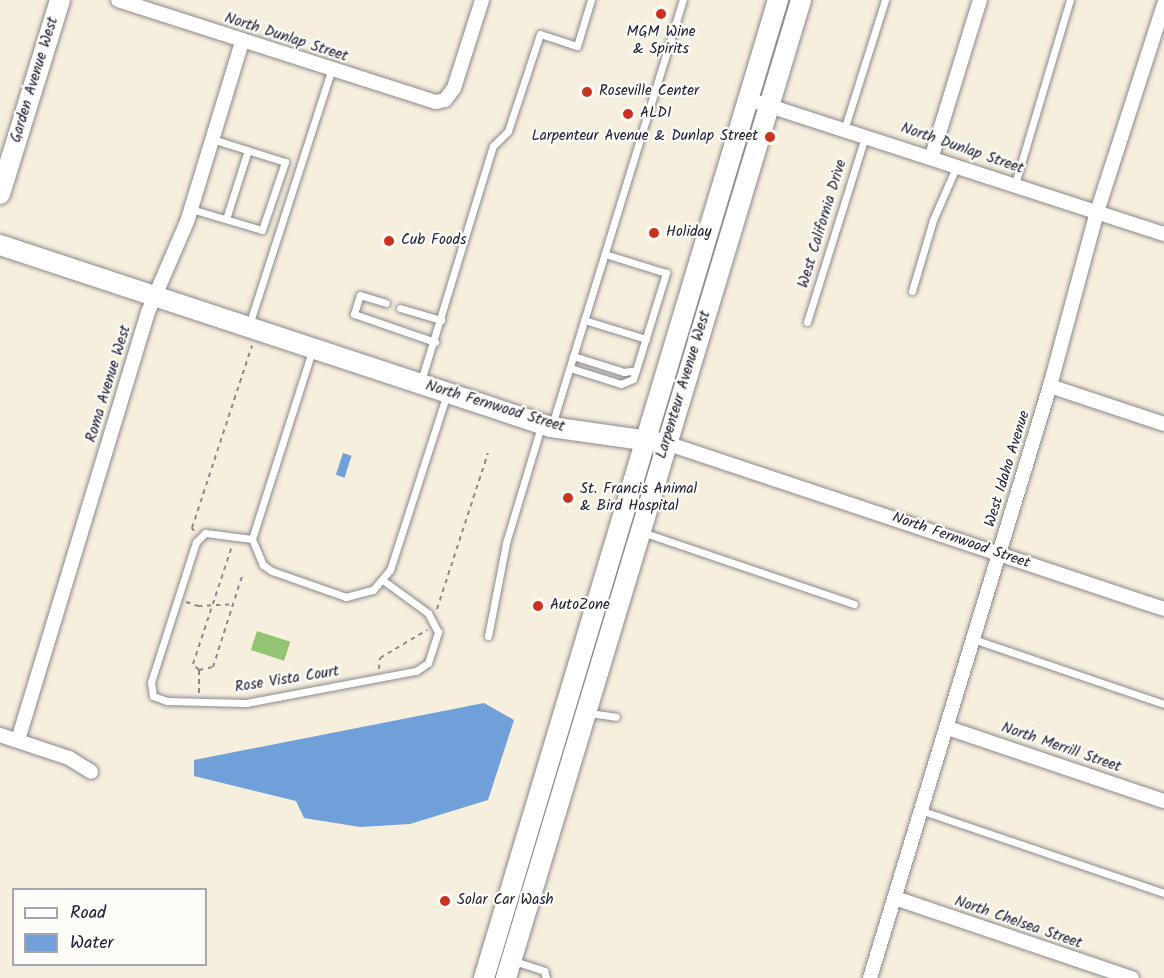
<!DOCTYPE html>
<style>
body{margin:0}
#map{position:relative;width:1164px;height:978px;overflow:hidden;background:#f7efde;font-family:Kalam,sans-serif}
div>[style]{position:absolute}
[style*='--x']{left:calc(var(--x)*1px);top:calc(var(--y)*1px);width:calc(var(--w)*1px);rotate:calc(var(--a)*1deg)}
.green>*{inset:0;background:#93c474;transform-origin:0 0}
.water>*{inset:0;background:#70a0da;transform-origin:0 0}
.path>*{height:2px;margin-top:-1px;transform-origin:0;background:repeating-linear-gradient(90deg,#8c888c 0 4.5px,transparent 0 9px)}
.roads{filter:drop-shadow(0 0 2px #8c888c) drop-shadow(0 0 2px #8c888c)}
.lane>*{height:7px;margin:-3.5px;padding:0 3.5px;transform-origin:3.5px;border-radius:3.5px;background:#fff}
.street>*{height:14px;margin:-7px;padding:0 7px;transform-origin:7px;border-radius:7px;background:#fff}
.secondary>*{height:20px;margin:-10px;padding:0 10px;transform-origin:10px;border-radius:10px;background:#fff}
.dots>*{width:16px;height:16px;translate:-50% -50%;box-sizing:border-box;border:3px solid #fdfcf7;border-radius:50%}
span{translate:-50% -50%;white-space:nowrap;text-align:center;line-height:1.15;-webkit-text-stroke:4.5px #fdfcf7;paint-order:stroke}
.poi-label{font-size:15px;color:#22223b}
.left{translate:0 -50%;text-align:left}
.right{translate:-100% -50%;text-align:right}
.street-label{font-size:15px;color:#22223b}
.legend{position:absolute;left:12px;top:888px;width:195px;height:78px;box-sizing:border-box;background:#fdfcf7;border:2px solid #a5a5ac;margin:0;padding:8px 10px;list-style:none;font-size:18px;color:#22223b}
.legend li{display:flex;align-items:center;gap:12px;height:30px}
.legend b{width:30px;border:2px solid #a5a5ac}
</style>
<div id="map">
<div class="green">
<i style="left:257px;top:631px;width:35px;height:20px;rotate:18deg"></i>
</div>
<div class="water">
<i style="left:343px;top:453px;width:9px;height:23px;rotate:18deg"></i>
<i style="clip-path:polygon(484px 703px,514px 720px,488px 800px,410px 824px,360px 827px,304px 818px,296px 801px,194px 776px,194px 760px)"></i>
</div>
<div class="path">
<i style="--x:194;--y:531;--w:4;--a:-124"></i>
<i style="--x:192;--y:528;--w:192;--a:-71.8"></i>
<i style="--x:186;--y:602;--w:13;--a:18"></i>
<i style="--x:198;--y:606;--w:35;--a:-3"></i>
<i style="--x:437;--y:609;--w:164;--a:-71.9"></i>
<i style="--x:379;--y:669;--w:11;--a:-85"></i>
<i style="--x:380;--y:658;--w:55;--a:-30.8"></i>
<i style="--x:199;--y:670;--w:8;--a:-135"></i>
<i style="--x:193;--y:664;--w:124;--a:-71.7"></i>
<i style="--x:199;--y:693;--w:23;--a:-90"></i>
<i style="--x:199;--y:670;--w:14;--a:-12"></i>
<i style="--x:213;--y:667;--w:99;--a:-72.3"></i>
</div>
<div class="roads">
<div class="lane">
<i style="--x:845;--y:127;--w:133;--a:-72.5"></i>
<i style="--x:1015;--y:184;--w:192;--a:-73.4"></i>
<i style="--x:191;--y:209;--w:74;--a:16.5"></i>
<i style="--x:262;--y:230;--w:72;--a:-71.3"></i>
<i style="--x:285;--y:162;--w:77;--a:-162.5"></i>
<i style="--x:226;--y:219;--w:72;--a:-72.3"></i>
<i style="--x:912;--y:291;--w:74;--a:-73.5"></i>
<i style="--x:933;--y:220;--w:60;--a:-66.4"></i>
<i style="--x:386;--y:303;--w:27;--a:-163"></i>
<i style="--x:360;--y:295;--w:20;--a:108"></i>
<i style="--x:354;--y:314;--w:86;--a:19.1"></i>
<i style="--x:400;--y:308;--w:43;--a:16.3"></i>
<i style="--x:584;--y:320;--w:65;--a:17"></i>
<i style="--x:807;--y:322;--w:194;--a:-72.6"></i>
<i style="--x:249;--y:325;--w:267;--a:-72.1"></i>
<i style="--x:312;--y:351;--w:197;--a:107.7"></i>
<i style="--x:252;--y:539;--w:28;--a:67"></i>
<i style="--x:263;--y:565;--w:11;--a:34"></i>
<i style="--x:272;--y:571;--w:78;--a:19.4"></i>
<i style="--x:346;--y:597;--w:28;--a:-15"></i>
<i style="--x:373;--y:590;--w:26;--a:-50"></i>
<i style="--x:390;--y:570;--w:186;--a:-72.1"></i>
<i style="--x:573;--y:356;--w:53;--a:17.4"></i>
<i style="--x:624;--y:372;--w:12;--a:-9"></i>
<i style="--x:570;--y:368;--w:53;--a:17.4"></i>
<i style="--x:621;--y:384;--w:13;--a:-23"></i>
<i style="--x:633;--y:379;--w:9;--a:-72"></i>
<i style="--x:636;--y:370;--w:102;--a:-72.8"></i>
<i style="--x:666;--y:273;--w:64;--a:-162.7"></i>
<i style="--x:421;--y:381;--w:246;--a:-73"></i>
<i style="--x:493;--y:146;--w:21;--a:-45"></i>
<i style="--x:508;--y:131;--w:102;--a:-71.7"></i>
<i style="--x:540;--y:34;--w:39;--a:18"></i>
<i style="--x:577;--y:46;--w:48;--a:-73.1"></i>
<i style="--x:552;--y:425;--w:445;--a:-72.9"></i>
<i style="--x:642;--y:532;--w:224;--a:18.8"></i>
<i style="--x:252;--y:539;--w:47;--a:-172.7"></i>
<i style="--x:205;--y:533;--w:13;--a:135"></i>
<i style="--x:196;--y:542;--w:147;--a:107.8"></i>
<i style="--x:151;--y:682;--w:14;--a:82"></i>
<i style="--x:153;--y:696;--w:15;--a:20"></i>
<i style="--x:167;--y:701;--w:79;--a:1.5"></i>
<i style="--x:246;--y:703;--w:173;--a:-10.7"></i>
<i style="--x:416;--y:671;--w:14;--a:-34"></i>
<i style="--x:428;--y:663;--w:33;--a:-72"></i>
<i style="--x:438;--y:632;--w:21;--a:-118"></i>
<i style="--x:428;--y:613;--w:54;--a:-144"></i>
<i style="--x:488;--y:636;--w:95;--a:-79"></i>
<i style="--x:506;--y:543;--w:122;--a:-73.3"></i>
<i style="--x:973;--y:639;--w:202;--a:18.8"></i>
<i style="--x:589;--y:713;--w:27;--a:8"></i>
<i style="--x:920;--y:810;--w:258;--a:18.8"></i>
<i style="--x:514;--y:961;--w:32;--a:18"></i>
<i style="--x:544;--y:971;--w:7;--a:74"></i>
</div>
<div class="street">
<i style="--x:118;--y:0;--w:334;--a:17.8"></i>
<i style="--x:436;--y:102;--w:9;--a:-13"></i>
<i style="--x:445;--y:100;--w:15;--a:-53"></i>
<i style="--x:454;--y:88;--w:92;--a:-72.3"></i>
<i style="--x:748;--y:99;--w:437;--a:18"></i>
<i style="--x:932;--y:156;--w:163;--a:-72.9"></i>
<i style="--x:1050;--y:386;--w:120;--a:18.4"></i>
<i style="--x:666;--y:443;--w:525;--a:18.43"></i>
<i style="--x:948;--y:728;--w:228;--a:18.7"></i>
<i style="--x:0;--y:735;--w:73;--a:18.4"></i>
<i style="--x:69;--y:758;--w:26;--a:32"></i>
<i style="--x:18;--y:740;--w:447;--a:-73.1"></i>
<i style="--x:148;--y:312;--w:98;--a:-66.6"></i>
<i style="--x:187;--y:222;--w:188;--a:-73"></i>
<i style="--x:895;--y:898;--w:250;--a:18.7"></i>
<i style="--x:870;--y:978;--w:619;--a:-73.09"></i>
<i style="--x:1050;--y:386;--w:180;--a:-74.9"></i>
<i style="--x:1097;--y:212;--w:219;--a:-72.1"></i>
</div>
<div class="secondary">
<i style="--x:0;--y:194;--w:203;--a:-72.8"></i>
<i style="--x:0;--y:245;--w:580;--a:18.28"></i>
<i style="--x:551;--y:427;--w:107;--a:8.1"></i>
<i style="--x:484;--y:978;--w:1021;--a:-73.27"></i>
<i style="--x:506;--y:978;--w:1022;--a:-73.21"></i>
</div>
</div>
<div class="dots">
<i style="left:661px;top:14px;background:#c8321e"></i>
<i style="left:587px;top:92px;background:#c8321e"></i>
<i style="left:628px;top:114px;background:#c8321e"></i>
<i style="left:770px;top:137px;background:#c8321e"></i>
<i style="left:654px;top:233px;background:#c8321e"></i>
<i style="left:389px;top:241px;background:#c8321e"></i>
<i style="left:568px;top:498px;background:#c8321e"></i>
<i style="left:538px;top:606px;background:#c8321e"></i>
<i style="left:445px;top:901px;background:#c8321e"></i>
</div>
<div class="poi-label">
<span style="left:661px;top:41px">MGM Wine<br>&amp; Spirits</span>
<span class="left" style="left:599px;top:92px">Roseville Center</span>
<span class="left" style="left:640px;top:114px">ALDI</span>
<span class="right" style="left:758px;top:137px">Larpenteur Avenue &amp; Dunlap Street</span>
<span class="left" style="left:666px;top:233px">Holiday</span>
<span class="left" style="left:401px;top:241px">Cub Foods</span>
<span class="left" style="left:580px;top:498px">St. Francis Animal<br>&amp; Bird Hospital</span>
<span class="left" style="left:550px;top:606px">AutoZone</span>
<span class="left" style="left:457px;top:901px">Solar Car Wash</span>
</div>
<div class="street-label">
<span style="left:286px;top:38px;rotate:18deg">North Dunlap Street</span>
<span style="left:35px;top:80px;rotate:-73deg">Garden Avenue West</span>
<span style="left:962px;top:149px;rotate:19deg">North Dunlap Street</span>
<span style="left:823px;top:224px;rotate:-73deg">West California Drive</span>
<span style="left:109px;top:384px;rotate:-73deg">Roma Avenue West</span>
<span style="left:684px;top:385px;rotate:-73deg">Larpenteur Avenue West</span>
<span style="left:495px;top:407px;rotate:17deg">North Fernwood Street</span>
<span style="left:1008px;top:469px;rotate:-73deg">West Idaho Avenue</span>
<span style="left:961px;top:541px;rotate:19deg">North Fernwood Street</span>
<span style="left:287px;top:680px;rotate:-9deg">Rose Vista Court</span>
<span style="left:1061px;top:748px;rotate:19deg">North Merrill Street</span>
<span style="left:1018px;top:923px;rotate:19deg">North Chelsea Street</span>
</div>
<ul class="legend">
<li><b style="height:8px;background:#fff"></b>Road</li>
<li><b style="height:16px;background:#70a0da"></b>Water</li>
</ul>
</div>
